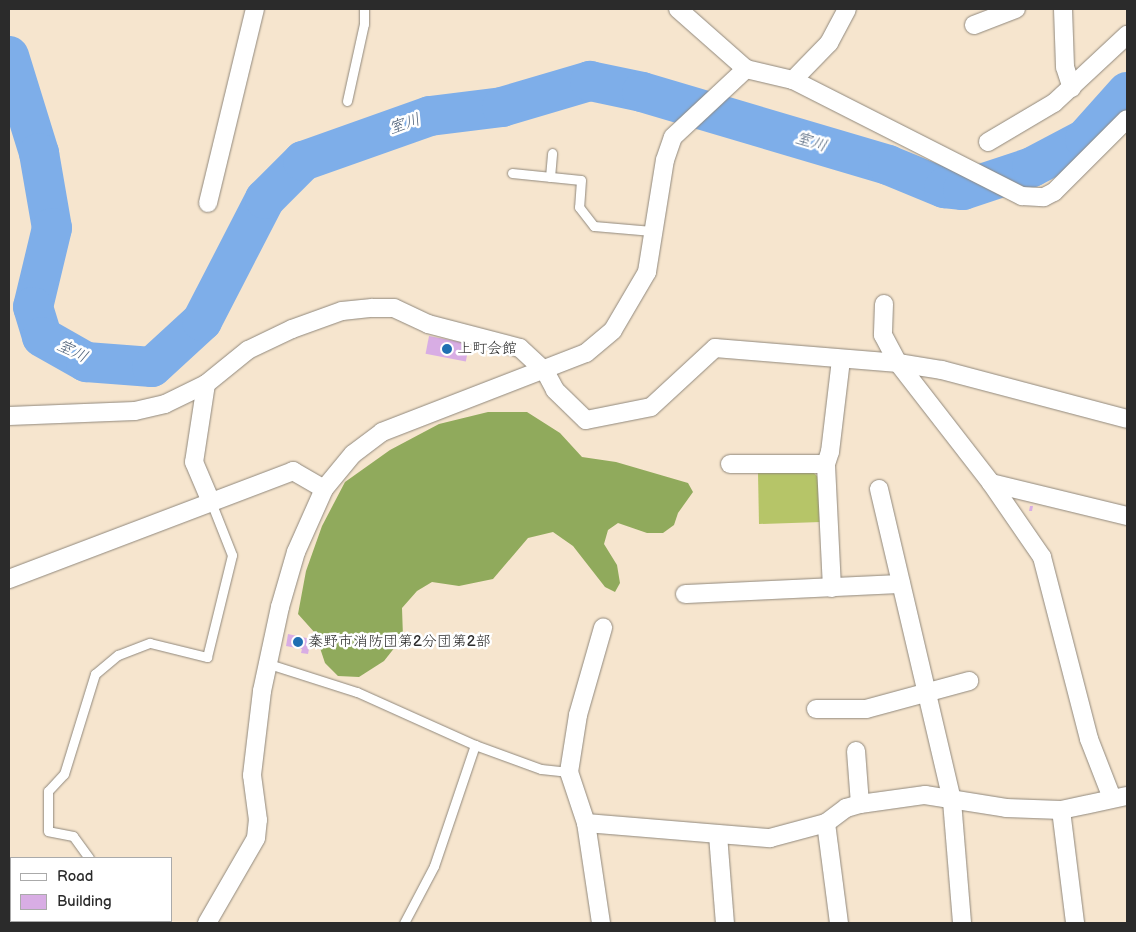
<!DOCTYPE html>
<meta charset="utf-8">
<style>
body{margin:0}
#map{position:relative;width:1136px;height:932px;overflow:hidden;background:#f6e5ce;font-family:"Balsamiq Sans","Klee One",sans-serif}
div>[style]{position:absolute}
[style*='--x']{left:calc(var(--x)*1px);top:calc(var(--y)*1px);width:calc(var(--w)*1px);rotate:calc(var(--a)*1deg)}
.green>*{inset:0;background:#b6c568}
.forest>*{inset:0;background:#90aa5c}
.river>*{height:40px;margin:-20px;padding:0 20px;transform-origin:20px;border-radius:20px;background:#7eaee9}
.building>*{inset:0;background:#d8ade4;transform-origin:0 0}
.roads{filter:drop-shadow(0 0 1px #90887c) drop-shadow(0 0 1px #90887c)}
.lane>*{height:9px;margin:-4.5px;padding:0 4.5px;transform-origin:4.5px;border-radius:4.5px;background:#fff}
.street>*{height:18px;margin:-9px;padding:0 9px;transform-origin:9px;border-radius:9px;background:#fff}
.dots>*{width:14px;height:14px;translate:-50% -50%;box-sizing:border-box;border:2px solid #fff;border-radius:50%}
span{translate:-50% -50%;white-space:nowrap;text-align:center;line-height:1.15;-webkit-text-stroke:5px #fff;paint-order:stroke}
.poi-label{font-size:15px;color:#2b2b2b}
.left{translate:0 -50%;text-align:left}
.water-label{font-size:16px;color:#4c5f77;font-style:italic}
.frame{position:absolute;inset:0;border:10px solid #2b2b2b;pointer-events:none}
.legend{position:absolute;left:10px;top:857px;width:162px;height:65px;box-sizing:border-box;background:#fff;border:1px solid #aaa;margin:0;padding:6px 9px;list-style:none;font-size:15px;color:#2b2b2b}
.legend li{display:flex;align-items:center;gap:10px;height:25px}
.legend b{width:25px;border:1px solid #aaa}
</style>
<div id="map">
<div class="green">
<i style="clip-path:polygon(813px 472px,820px 479px,821px 522px,759px 524px,758px 473px)"></i>
</div>
<div class="forest">
<i style="clip-path:polygon(488px 412px,527px 412px,560px 433px,582px 457px,616px 462px,688px 483px,693px 492px,678px 513px,674px 525px,663px 533px,647px 533px,618px 523px,608px 530px,604px 544px,617px 565px,620px 583px,615px 592px,605px 587px,573px 546px,553px 532px,528px 538px,493px 579px,459px 586px,432px 582px,417px 591px,402px 608px,403px 637px,384px 661px,359px 677px,338px 676px,325px 663px,315px 633px,298px 614px,306px 571px,322px 526px,345px 482px,390px 450px,439px 424px)"></i>
</div>
<div class="river">
<i style="--x:9;--y:56;--w:102;--a:72.8"></i>
<i style="--x:39;--y:153;--w:76;--a:80.2"></i>
<i style="--x:52;--y:228;--w:81;--a:103.5"></i>
<i style="--x:33;--y:307;--w:31;--a:73"></i>
<i style="--x:42;--y:337;--w:51;--a:29.6"></i>
<i style="--x:86;--y:362;--w:66;--a:4.3"></i>
<i style="--x:152;--y:367;--w:68;--a:-42.6"></i>
<i style="--x:202;--y:321;--w:137;--a:-62.7"></i>
<i style="--x:265;--y:199;--w:54;--a:-45"></i>
<i style="--x:303;--y:161;--w:135;--a:-19.5"></i>
<i style="--x:430;--y:116;--w:73;--a:-7.1"></i>
<i style="--x:502;--y:107;--w:92;--a:-16.5"></i>
<i style="--x:590;--y:81;--w:53;--a:11.9"></i>
<i style="--x:642;--y:92;--w:257;--a:16.5"></i>
<i style="--x:888;--y:165;--w:61;--a:22.3"></i>
<i style="--x:944;--y:188;--w:19;--a:6"></i>
<i style="--x:963;--y:190;--w:73;--a:-18.4"></i>
<i style="--x:1032;--y:167;--w:60;--a:-27.8"></i>
<i style="--x:1085;--y:139;--w:63;--a:-48.2"></i>
</div>
<div class="building">
<i style="left:429px;top:336px;width:41px;height:18px;rotate:11deg"></i>
<i style="clip-path:polygon(1030px 506px,1033px 506px,1032px 511px,1029px 511px)"></i>
<i style="clip-path:polygon(288px 634px,311px 639px,308px 654px,301px 653px,302px 649px,286px 646px)"></i>
</div>
<div class="roads">
<div class="lane">
<i style="--x:347;--y:101;--w:79;--a:-77.6"></i>
<i style="--x:364;--y:24;--w:15;--a:-90"></i>
<i style="--x:512;--y:173;--w:69;--a:5.8"></i>
<i style="--x:581;--y:180;--w:27;--a:94"></i>
<i style="--x:579;--y:207;--w:24;--a:52"></i>
<i style="--x:594;--y:226;--w:58;--a:4.9"></i>
<i style="--x:550;--y:177;--w:24;--a:-85"></i>
<i style="--x:269;--y:664;--w:92;--a:17.7"></i>
<i style="--x:357;--y:692;--w:129;--a:24.2"></i>
<i style="--x:475;--y:745;--w:70;--a:20"></i>
<i style="--x:541;--y:769;--w:28;--a:6"></i>
<i style="--x:89;--y:858;--w:27;--a:-126"></i>
<i style="--x:73;--y:836;--w:25;--a:-169"></i>
<i style="--x:48;--y:831;--w:40;--a:-90"></i>
<i style="--x:48;--y:791;--w:23;--a:-47"></i>
<i style="--x:64;--y:774;--w:105;--a:-72.8"></i>
<i style="--x:95;--y:674;--w:30;--a:-40"></i>
<i style="--x:118;--y:655;--w:34;--a:-21"></i>
<i style="--x:150;--y:643;--w:59;--a:13.8"></i>
<i style="--x:207;--y:657;--w:105;--a:-76.2"></i>
<i style="--x:232;--y:555;--w:57;--a:-111.6"></i>
<i style="--x:153;--y:921;--w:5;--a:22"></i>
<i style="--x:404;--y:923;--w:64;--a:-62.2"></i>
<i style="--x:434;--y:866;--w:128;--a:-71.3"></i>
</div>
<div class="street">
<i style="--x:678;--y:9;--w:91;--a:41.4"></i>
<i style="--x:746;--y:69;--w:48;--a:13.2"></i>
<i style="--x:793;--y:80;--w:257;--a:26.9"></i>
<i style="--x:1022;--y:196;--w:22;--a:3"></i>
<i style="--x:1044;--y:197;--w:11;--a:-27"></i>
<i style="--x:1054;--y:192;--w:103;--a:-45"></i>
<i style="--x:1063;--y:9;--w:58;--a:88"></i>
<i style="--x:1065;--y:67;--w:22;--a:72"></i>
<i style="--x:974;--y:25;--w:45;--a:-20.9"></i>
<i style="--x:793;--y:80;--w:52;--a:-45.8"></i>
<i style="--x:829;--y:43;--w:38;--a:-62"></i>
<i style="--x:988;--y:142;--w:77;--a:-30.6"></i>
<i style="--x:1054;--y:103;--w:100;--a:-43"></i>
<i style="--x:208;--y:203;--w:200;--a:-76.4"></i>
<i style="--x:884;--y:304;--w:31;--a:92"></i>
<i style="--x:883;--y:335;--w:32;--a:62"></i>
<i style="--x:898;--y:363;--w:152;--a:52.2"></i>
<i style="--x:991;--y:483;--w:90;--a:55.4"></i>
<i style="--x:1042;--y:557;--w:188;--a:75.5"></i>
<i style="--x:1089;--y:739;--w:63;--a:68.7"></i>
<i style="--x:206;--y:384;--w:79;--a:98.7"></i>
<i style="--x:194;--y:462;--w:43;--a:67"></i>
<i style="--x:9;--y:416;--w:126;--a:-2.3"></i>
<i style="--x:135;--y:411;--w:31;--a:-13"></i>
<i style="--x:165;--y:404;--w:46;--a:-26"></i>
<i style="--x:206;--y:384;--w:54;--a:-39"></i>
<i style="--x:248;--y:350;--w:49;--a:-25.5"></i>
<i style="--x:292;--y:329;--w:53;--a:-19.8"></i>
<i style="--x:342;--y:311;--w:30;--a:-6"></i>
<i style="--x:372;--y:308;--w:22;--a:0"></i>
<i style="--x:394;--y:308;--w:38;--a:25"></i>
<i style="--x:428;--y:324;--w:95;--a:14.6"></i>
<i style="--x:520;--y:348;--w:34;--a:43"></i>
<i style="--x:545;--y:371;--w:21;--a:62"></i>
<i style="--x:555;--y:390;--w:43;--a:44.1"></i>
<i style="--x:586;--y:420;--w:66;--a:-11.3"></i>
<i style="--x:651;--y:407;--w:87;--a:-42.7"></i>
<i style="--x:715;--y:348;--w:184;--a:4.7"></i>
<i style="--x:898;--y:363;--w:45;--a:9"></i>
<i style="--x:942;--y:370;--w:191;--a:14.8"></i>
<i style="--x:730;--y:464;--w:96;--a:0"></i>
<i style="--x:991;--y:483;--w:140;--a:13.6"></i>
<i style="--x:879;--y:489;--w:320;--a:76.8"></i>
<i style="--x:952;--y:801;--w:122;--a:85.3"></i>
<i style="--x:9;--y:579;--w:304;--a:-20.8"></i>
<i style="--x:293;--y:471;--w:36;--a:30"></i>
<i style="--x:832;--y:588;--w:124;--a:-92.8"></i>
<i style="--x:826;--y:464;--w:13;--a:-72"></i>
<i style="--x:830;--y:452;--w:93;--a:-83.2"></i>
<i style="--x:685;--y:594;--w:216;--a:-2.7"></i>
<i style="--x:816;--y:709;--w:50;--a:0"></i>
<i style="--x:866;--y:709;--w:107;--a:-15.2"></i>
<i style="--x:856;--y:751;--w:53;--a:85.7"></i>
<i style="--x:1061;--y:810;--w:114;--a:82.9"></i>
<i style="--x:586;--y:823;--w:185;--a:4.7"></i>
<i style="--x:770;--y:838;--w:58;--a:-15"></i>
<i style="--x:826;--y:823;--w:25;--a:-37"></i>
<i style="--x:846;--y:808;--w:15;--a:-16"></i>
<i style="--x:860;--y:804;--w:66;--a:-7.9"></i>
<i style="--x:925;--y:795;--w:82;--a:9.1"></i>
<i style="--x:1006;--y:808;--w:55;--a:2.1"></i>
<i style="--x:1061;--y:810;--w:67;--a:-12"></i>
<i style="--x:826;--y:823;--w:101;--a:82.6"></i>
<i style="--x:718;--y:835;--w:88;--a:85.5"></i>
<i style="--x:207;--y:923;--w:98;--a:-60"></i>
<i style="--x:256;--y:838;--w:18;--a:-84"></i>
<i style="--x:258;--y:820;--w:45;--a:-97.6"></i>
<i style="--x:252;--y:775;--w:85;--a:-83.2"></i>
<i style="--x:262;--y:691;--w:86;--a:-77.9"></i>
<i style="--x:280;--y:607;--w:57;--a:-73.8"></i>
<i style="--x:296;--y:552;--w:69;--a:-66"></i>
<i style="--x:324;--y:489;--w:45;--a:-50.4"></i>
<i style="--x:353;--y:454;--w:36;--a:-37"></i>
<i style="--x:382;--y:432;--w:219;--a:-21.2"></i>
<i style="--x:586;--y:353;--w:35;--a:-40"></i>
<i style="--x:613;--y:330;--w:67;--a:-59.6"></i>
<i style="--x:647;--y:272;--w:113;--a:-80.9"></i>
<i style="--x:665;--y:160;--w:24;--a:-71"></i>
<i style="--x:673;--y:137;--w:100;--a:-43"></i>
<i style="--x:601;--y:923;--w:101;--a:-98.5"></i>
<i style="--x:586;--y:823;--w:54;--a:-108.4"></i>
<i style="--x:569;--y:772;--w:58;--a:-81"></i>
<i style="--x:578;--y:715;--w:91;--a:-74"></i>
</div>
</div>
<div class="dots">
<i style="left:447px;top:349px;background:#1f6fb2"></i>
<i style="left:298px;top:642px;background:#1f6fb2"></i>
</div>
<div class="poi-label">
<span class="left" style="left:457px;top:349px">上町会館</span>
<span class="left" style="left:308px;top:642px">秦野市消防団第2分団第2部</span>
</div>
<div class="water-label">
<span style="left:405px;top:125px;rotate:-19deg">室川</span>
<span style="left:811px;top:143px;rotate:17deg">室川</span>
<span style="left:72px;top:352px;rotate:26deg">室川</span>
</div>
<div class="frame"></div>
<ul class="legend">
<li><b style="height:6px;background:#fff"></b>Road</li>
<li><b style="height:14px;background:#d8ade4"></b>Building</li>
</ul>
</div>
